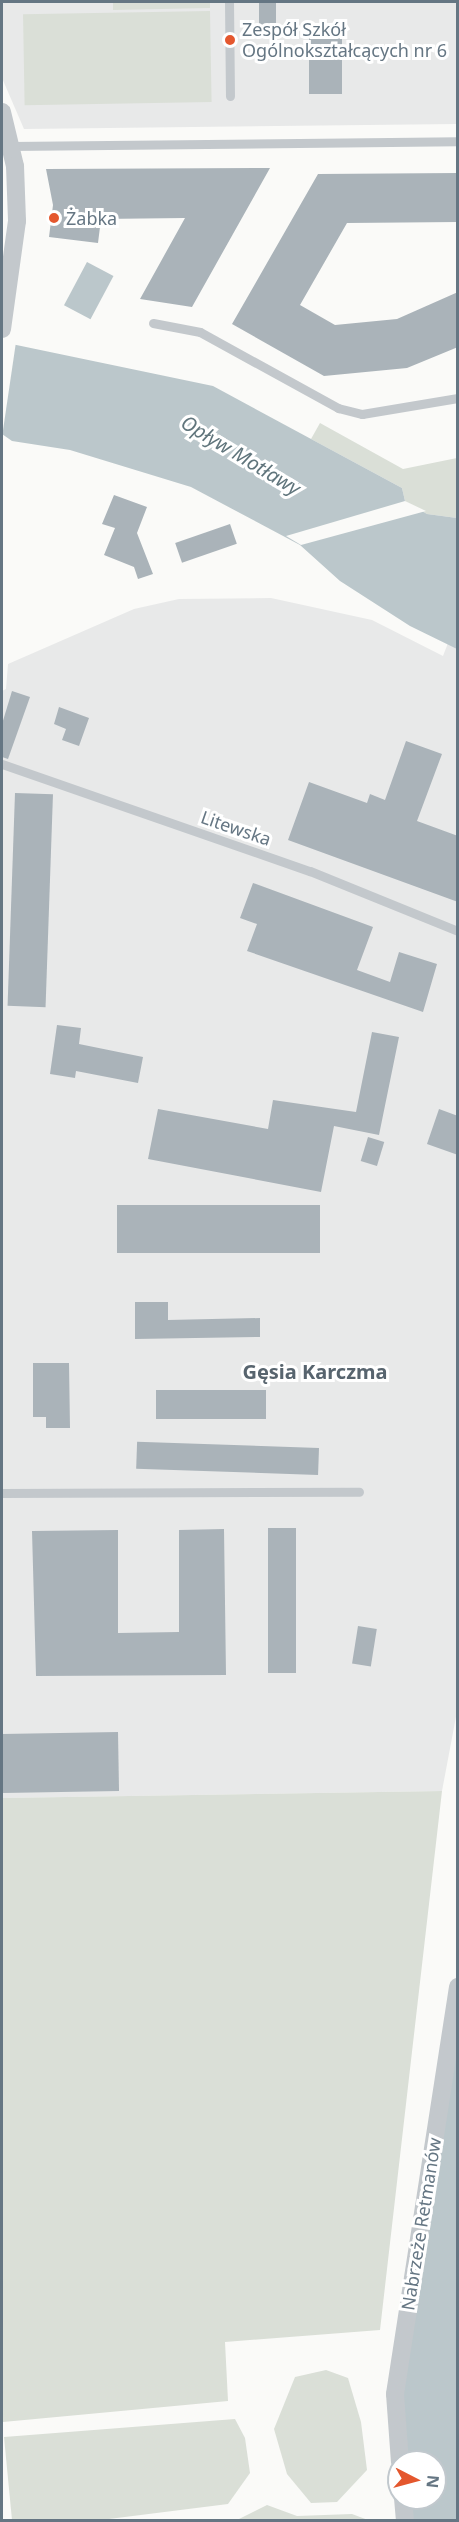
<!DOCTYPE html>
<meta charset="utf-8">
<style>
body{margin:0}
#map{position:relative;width:459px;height:2522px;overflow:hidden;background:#fafaf8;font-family:"Noto Sans",sans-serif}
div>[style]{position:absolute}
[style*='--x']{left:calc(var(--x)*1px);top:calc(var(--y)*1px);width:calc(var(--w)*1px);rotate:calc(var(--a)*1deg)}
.built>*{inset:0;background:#e8e9e9}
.green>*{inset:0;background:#dadfd7;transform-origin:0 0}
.water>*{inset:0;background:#bbc7cb;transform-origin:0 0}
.pier>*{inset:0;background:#fafaf8}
.building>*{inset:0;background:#aab3b9;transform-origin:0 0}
.lane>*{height:9px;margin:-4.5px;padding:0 4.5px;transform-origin:4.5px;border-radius:4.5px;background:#c3c8cc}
.street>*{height:18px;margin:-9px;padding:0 9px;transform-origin:9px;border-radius:9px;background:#c3c8cc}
.dots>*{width:16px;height:16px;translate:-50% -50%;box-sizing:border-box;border:3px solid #fff;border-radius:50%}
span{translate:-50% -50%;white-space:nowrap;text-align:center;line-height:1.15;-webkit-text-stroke:6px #fff;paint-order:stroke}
.poi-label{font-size:18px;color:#657683}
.left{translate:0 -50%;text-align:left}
.street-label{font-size:18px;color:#657683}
.water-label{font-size:20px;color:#60757c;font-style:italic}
.neighbourhood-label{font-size:20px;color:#57646e;font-weight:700}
.frame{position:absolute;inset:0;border:3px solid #657683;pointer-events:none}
.north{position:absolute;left:387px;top:2450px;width:60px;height:60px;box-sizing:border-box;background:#fff;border:2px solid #c1c8cd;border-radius:50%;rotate:96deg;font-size:16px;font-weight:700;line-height:24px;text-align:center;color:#657683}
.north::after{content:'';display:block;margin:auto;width:21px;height:27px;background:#e4572e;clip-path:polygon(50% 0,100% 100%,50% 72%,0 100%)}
</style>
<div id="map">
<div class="built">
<i style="clip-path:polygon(2px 2px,457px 2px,457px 124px,24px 129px,2px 78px)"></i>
<i style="clip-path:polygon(271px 598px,372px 620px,443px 656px,448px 643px,458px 649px,458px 1706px,442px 1791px,2px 1798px,2px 691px,6px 689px,8px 664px,134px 609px,179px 599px)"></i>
</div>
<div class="green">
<i style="clip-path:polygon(113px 2px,210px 2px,210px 8px,113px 10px)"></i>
<i style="left:210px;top:11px;width:91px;height:187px;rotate:89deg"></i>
<i style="clip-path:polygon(320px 423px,403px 469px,457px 458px,457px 518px,427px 514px,405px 501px,402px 488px,311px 439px)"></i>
<i style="clip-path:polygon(442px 1791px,380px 2330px,225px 2342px,228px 2401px,3px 2422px,2px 1798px)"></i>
<i style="clip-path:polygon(326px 2370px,348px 2378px,361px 2422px,367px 2470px,337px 2502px,311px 2503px,287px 2474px,274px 2429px,295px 2377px)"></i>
<i style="clip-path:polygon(235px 2419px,245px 2438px,250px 2473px,228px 2504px,101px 2520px,12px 2520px,4px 2437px)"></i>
<i style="clip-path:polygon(267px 2505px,297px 2516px,352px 2514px,368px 2520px,237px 2520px)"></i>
</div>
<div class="water">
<i style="left:87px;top:262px;width:30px;height:49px;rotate:28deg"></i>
<i style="clip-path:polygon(2px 342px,213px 386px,402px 488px,405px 501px,427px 514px,457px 518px,457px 649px,410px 626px,340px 581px,300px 545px,191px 487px,70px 450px,12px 441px,2px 434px)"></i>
<i style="clip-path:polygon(457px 2013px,457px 2520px,410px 2520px,408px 2498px,435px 2498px,435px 2462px,406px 2462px,400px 2391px)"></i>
</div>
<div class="pier">
<i style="clip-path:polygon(2px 340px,16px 342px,2px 437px)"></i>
<i style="clip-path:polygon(405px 501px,426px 511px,301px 545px,286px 536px)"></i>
</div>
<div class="building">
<i style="left:259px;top:2px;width:17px;height:29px"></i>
<i style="left:309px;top:38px;width:33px;height:56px"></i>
<i style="clip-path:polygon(270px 168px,192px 307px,140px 299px,185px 218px,101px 219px,98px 243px,49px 237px,53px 205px,46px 169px)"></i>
<i style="clip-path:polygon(458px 173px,458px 222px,347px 223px,300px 305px,335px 325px,397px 319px,458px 292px,458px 347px,407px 368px,324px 376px,232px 324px,318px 174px)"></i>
<i style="clip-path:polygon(114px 495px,147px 507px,137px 533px,153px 574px,138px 579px,134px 567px,104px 555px,115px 528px,102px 524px)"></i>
<i style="left:230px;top:524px;width:21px;height:58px;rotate:71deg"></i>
<i style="clip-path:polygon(12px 691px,30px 697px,8px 759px,2px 757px,2px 724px)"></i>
<i style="clip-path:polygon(59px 707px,89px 718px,79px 746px,62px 740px,66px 729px,54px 724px)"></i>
<i style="clip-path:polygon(406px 741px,442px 754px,417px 821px,458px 836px,458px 902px,288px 840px,309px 782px,367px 803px,370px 794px,385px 800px)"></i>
<i style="left:15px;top:793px;width:38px;height:213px;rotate:2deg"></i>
<i style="clip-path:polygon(253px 883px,373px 927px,357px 970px,390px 982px,399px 952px,437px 964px,423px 1012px,247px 951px,257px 924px,240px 918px)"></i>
<i style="clip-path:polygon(57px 1025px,81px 1028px,79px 1044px,143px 1057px,138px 1083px,76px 1071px,75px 1078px,50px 1074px)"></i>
<i style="clip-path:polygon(372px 1032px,399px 1037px,379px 1135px,334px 1126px,321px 1192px,148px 1159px,158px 1109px,268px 1129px,273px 1100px,356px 1112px)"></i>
<i style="clip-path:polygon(439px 1109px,458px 1116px,458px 1155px,427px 1144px)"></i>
<i style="left:368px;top:1137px;width:17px;height:25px;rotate:17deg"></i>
<i style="left:117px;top:1205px;width:203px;height:48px"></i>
<i style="clip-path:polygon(135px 1302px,168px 1302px,168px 1320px,260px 1318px,260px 1337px,135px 1339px)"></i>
<i style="clip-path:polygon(33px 1363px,69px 1363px,70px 1428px,46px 1428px,46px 1417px,33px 1417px)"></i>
<i style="left:156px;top:1390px;width:110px;height:29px"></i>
<i style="left:319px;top:1448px;width:27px;height:182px;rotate:92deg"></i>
<i style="left:268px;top:1528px;width:28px;height:145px"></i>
<i style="clip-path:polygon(224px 1529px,226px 1675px,36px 1676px,32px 1531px,118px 1530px,118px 1633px,179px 1632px,179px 1530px)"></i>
<i style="left:358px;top:1626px;width:19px;height:38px;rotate:9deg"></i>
<i style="left:118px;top:1732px;width:59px;height:116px;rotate:89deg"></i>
</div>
<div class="lane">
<i style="--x:229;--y:2;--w:94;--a:89.4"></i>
<i style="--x:11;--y:146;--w:447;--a:-0.6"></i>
<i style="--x:153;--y:323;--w:48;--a:10.8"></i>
<i style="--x:200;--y:332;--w:158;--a:28.8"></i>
<i style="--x:338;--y:408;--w:25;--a:14"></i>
<i style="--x:362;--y:414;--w:97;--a:-9.5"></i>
<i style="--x:2;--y:764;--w:326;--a:19.2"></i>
<i style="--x:310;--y:871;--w:160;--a:22.1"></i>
<i style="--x:2;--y:1493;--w:357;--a:-0.2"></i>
</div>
<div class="street">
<i style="--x:2;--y:112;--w:56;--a:76.5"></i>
<i style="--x:15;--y:166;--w:55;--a:87.9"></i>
<i style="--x:17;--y:221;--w:109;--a:97.9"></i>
<i style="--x:400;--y:2462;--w:68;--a:-94.2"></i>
<i style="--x:395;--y:2394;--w:412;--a:-81.2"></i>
<i style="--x:403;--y:2498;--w:22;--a:85"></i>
</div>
<div class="dots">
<i style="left:230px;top:40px;background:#e4572e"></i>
<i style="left:54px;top:218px;background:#e4572e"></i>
</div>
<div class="poi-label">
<span class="left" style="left:242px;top:40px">Zespół Szkół<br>Ogólnokształcących nr 6</span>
<span class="left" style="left:66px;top:218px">Żabka</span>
</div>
<div class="street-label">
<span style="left:236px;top:828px;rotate:19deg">Litewska</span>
<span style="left:421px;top:2224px;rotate:-81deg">Nabrzeże Retmanów</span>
</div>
<div class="water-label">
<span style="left:241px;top:455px;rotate:31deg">Opływ Motławy</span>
</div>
<div class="neighbourhood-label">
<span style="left:315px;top:1371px">Gęsia Karczma</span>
</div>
<div class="frame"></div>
<div class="north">N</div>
</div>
